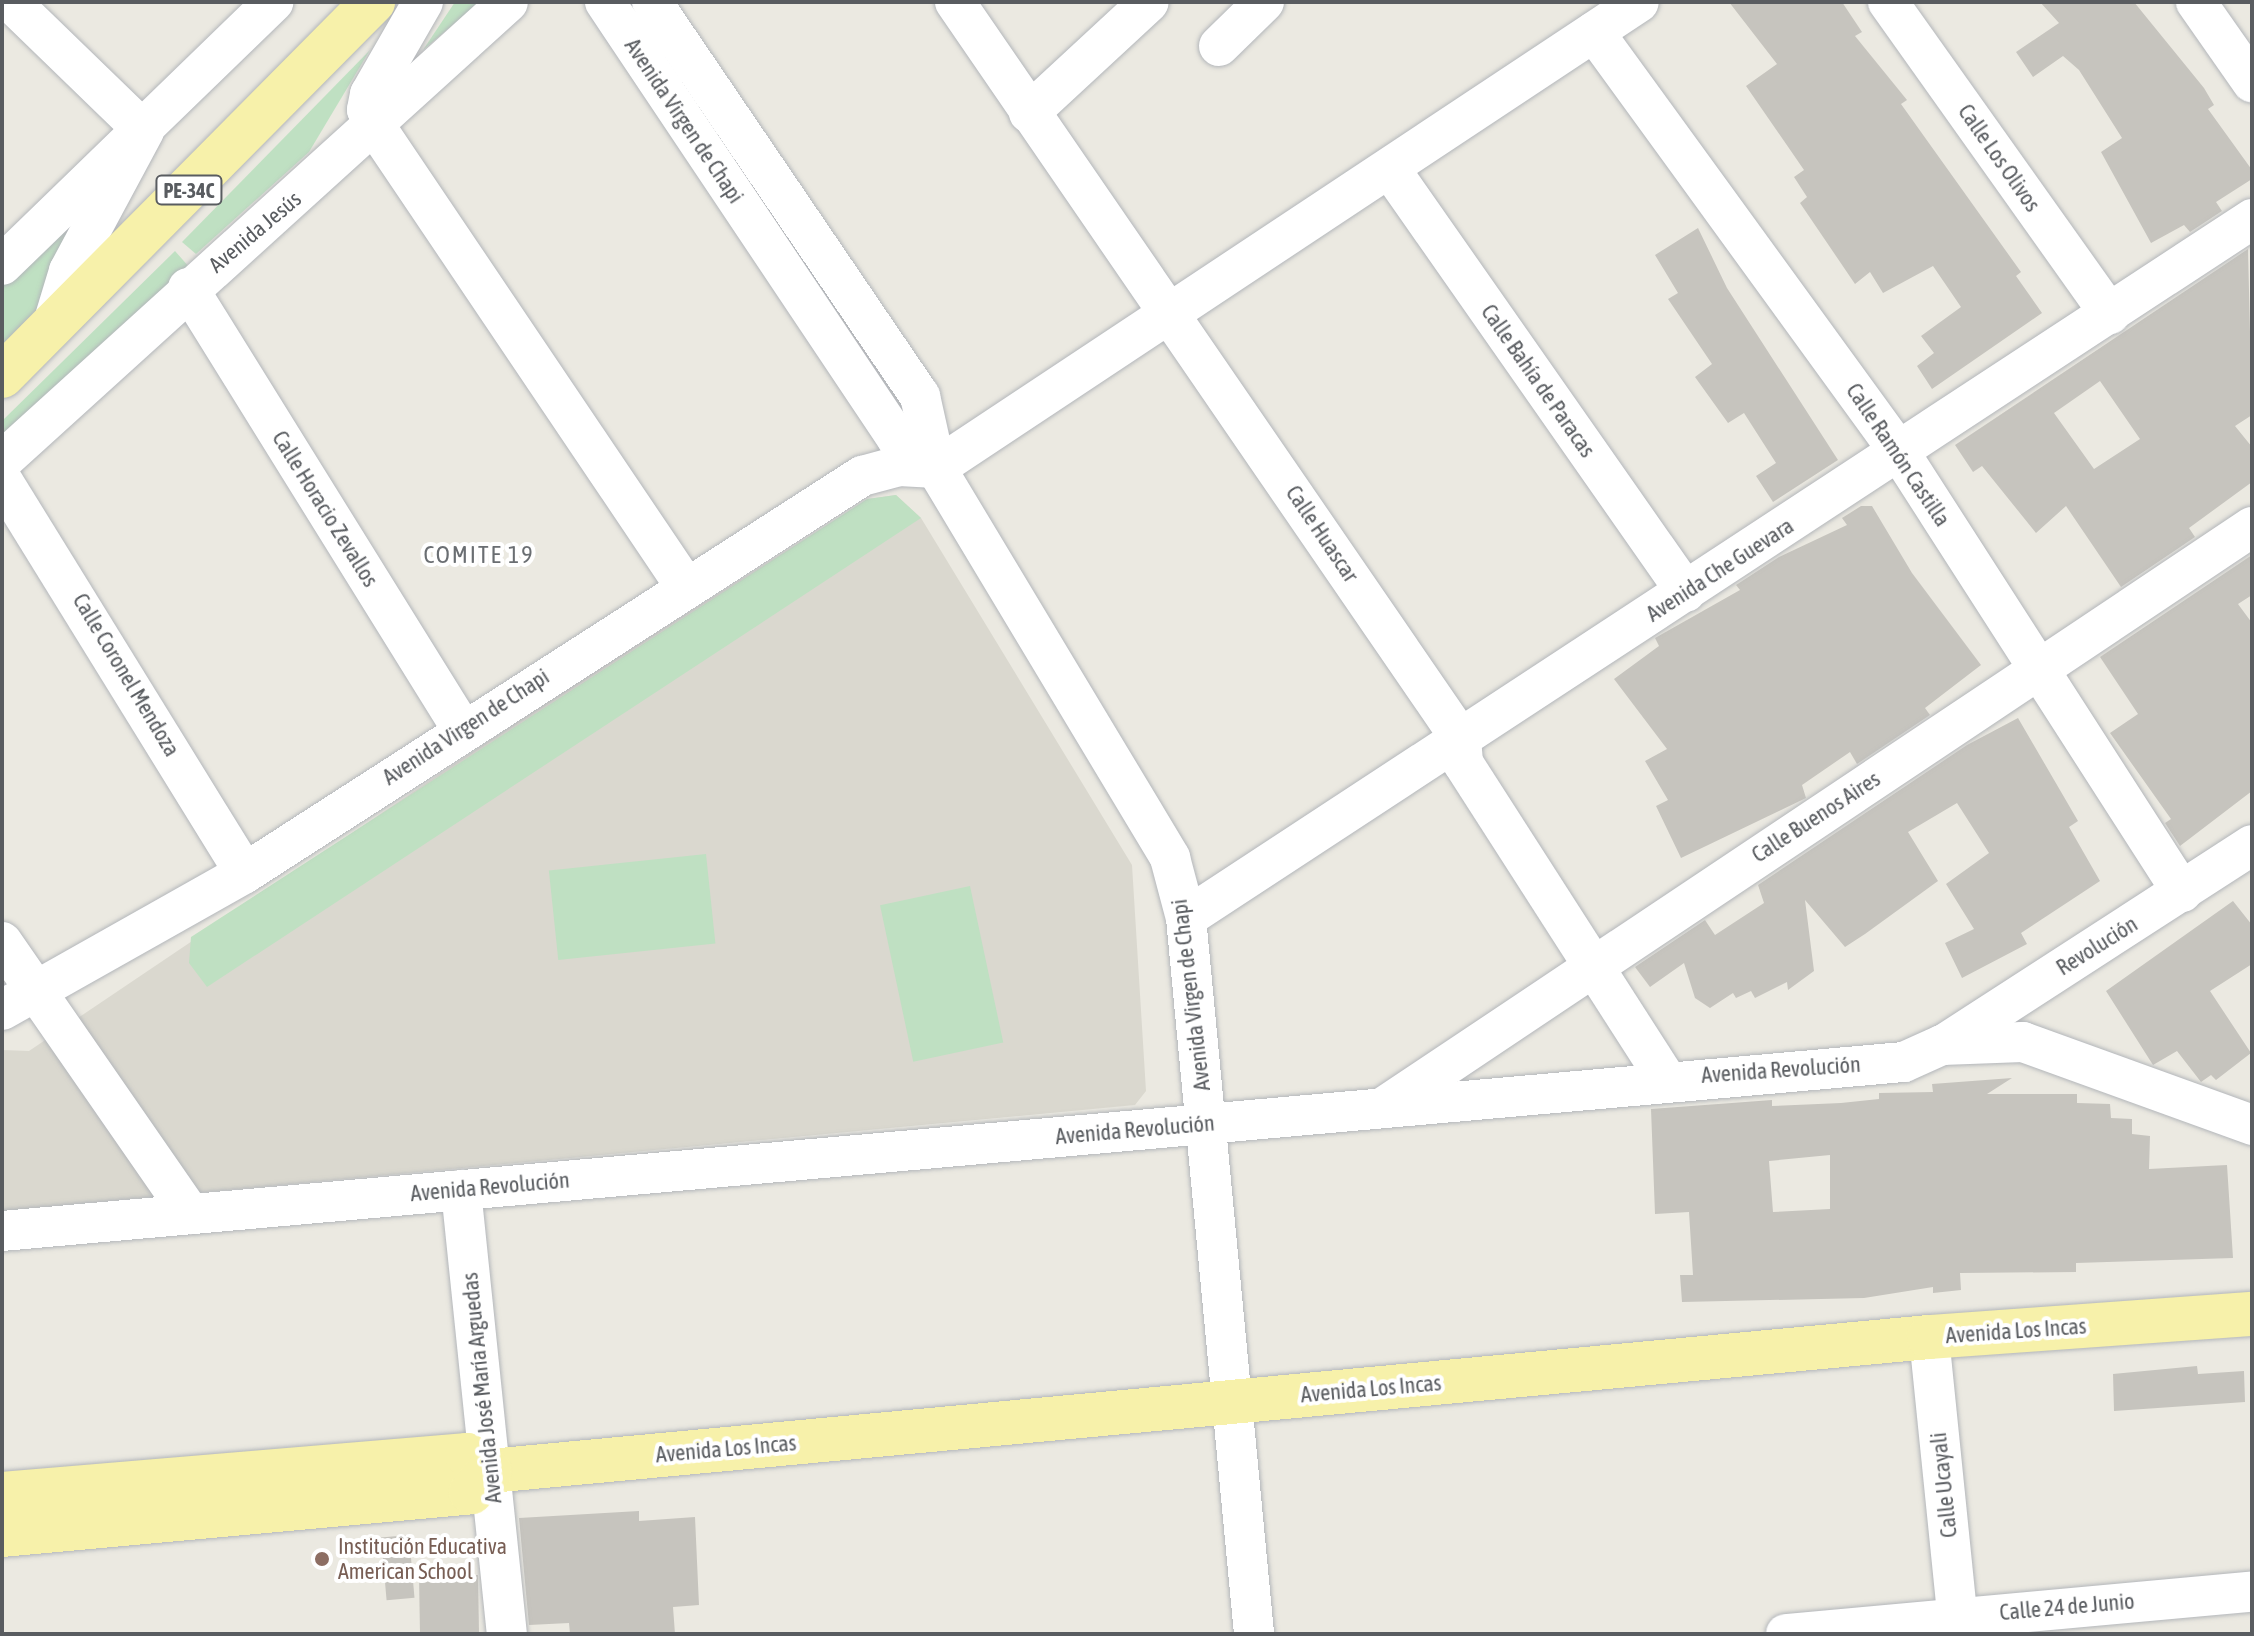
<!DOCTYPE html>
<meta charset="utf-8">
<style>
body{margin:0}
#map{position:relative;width:2254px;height:1636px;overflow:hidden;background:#ebe9e1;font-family:"Asap Condensed",sans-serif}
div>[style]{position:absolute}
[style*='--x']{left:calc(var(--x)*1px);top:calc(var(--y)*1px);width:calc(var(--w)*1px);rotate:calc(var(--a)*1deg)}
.education>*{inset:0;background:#dad8cf}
.green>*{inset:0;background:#bfe0c2;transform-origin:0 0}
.building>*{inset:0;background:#c6c4be;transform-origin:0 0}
.roads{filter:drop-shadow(0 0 2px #b3b6ba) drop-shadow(0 0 2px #b3b6ba)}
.minor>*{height:40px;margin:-20px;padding:0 20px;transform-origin:20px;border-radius:20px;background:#fff}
.major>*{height:44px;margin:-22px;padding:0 22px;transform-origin:22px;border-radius:22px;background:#f7f1aa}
.dots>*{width:22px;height:22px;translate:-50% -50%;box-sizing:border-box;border:4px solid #fff;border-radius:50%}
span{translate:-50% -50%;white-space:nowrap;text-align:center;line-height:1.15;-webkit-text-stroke:8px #fff;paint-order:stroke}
.shield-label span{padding:2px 6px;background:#fff;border:2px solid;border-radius:6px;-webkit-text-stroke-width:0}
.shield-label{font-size:20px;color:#595c60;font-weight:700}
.street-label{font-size:22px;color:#595c60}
.education-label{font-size:22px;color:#785e54}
.left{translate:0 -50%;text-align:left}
.neighbourhood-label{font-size:24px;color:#6a6e72;letter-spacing:2px}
.frame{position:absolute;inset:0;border:4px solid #595c60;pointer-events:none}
</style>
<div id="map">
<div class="education">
<i style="clip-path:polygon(896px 495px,921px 518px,1132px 865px,1146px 1091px,1135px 1105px,2px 1211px,2px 1050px,29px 1051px,539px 707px,868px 499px)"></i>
</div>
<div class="green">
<i style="clip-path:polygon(455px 2px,480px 2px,423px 50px)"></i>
<i style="clip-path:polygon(370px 50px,309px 152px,196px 254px,182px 242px)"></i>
<i style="clip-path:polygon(80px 211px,39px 316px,2px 350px,2px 280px)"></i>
<i style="clip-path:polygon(175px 251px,190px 268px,2px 442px,2px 421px)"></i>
<i style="clip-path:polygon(896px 495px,921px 518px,207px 987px,189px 963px,191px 937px,867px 499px)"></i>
<i style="left:706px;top:854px;width:90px;height:158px;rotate:84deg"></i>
<i style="left:970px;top:886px;width:160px;height:92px;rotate:78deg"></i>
</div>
<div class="building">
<i style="clip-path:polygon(1729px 2px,1842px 2px,1862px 32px,1855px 36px,1907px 100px,1901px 104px,2021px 272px,2016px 276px,2042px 313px,1932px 389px,1917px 366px,1934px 353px,1921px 336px,1961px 307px,1933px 266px,1883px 293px,1870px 272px,1855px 284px,1800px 203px,1807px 197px,1794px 177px,1804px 170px,1746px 86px,1777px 64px)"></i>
<i style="clip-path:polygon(2040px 2px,2134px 2px,2204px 88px,2214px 105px,2208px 109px,2252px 170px,2252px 179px,2216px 202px,2222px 211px,2190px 232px,2184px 225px,2151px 243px,2101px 152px,2122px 138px,2079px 70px,2063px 56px,2033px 77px,2016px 52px,2059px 23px)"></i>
<i style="clip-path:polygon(1698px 228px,1727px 288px,1838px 460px,1773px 502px,1756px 476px,1776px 463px,1744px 413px,1728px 423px,1695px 377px,1712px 364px,1668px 299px,1678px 293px,1655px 255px)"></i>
<i style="clip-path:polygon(evenodd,2248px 249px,2252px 415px,2235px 426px,2252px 447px,2252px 482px,2189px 528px,2195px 537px,2121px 587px,2066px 506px,2036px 533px,1982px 466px,1973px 472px,1955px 445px,2248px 249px,2100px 381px,2140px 439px,2094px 469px,2054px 413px,2100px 381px)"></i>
<i style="clip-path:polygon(1861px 506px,1872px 506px,1912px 573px,1981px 665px,1925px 708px,1930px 715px,1857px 764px,1850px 752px,1802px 785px,1806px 798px,1681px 858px,1656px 806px,1668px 800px,1645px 761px,1667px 749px,1614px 679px,1659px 646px,1655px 638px,1740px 590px,1736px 585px,1779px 557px,1847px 525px,1842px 518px)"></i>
<i style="clip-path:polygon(2252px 555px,2252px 595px,2238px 604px,2252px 623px,2252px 791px,2180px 846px,2165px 823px,2171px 819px,2110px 733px,2138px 714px,2100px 657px)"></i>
<i style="clip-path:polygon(2018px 718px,2078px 821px,2069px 827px,2100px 881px,2021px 933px,2027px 944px,1962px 978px,1945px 943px,1974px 929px,1946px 884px,1989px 853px,1957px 803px,1908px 832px,1938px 881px,1865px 934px,1845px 947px,1805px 900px,1814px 971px,1788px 990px,1787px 982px,1755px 998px,1751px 991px,1736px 998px,1733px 993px,1710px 1008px,1695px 998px,1684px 963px,1650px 987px,1635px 967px,1705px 920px,1715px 935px,1764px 903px,1758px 885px,1967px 745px)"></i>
<i style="clip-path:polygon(2233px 901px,2252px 925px,2252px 964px,2210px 991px,2251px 1053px,2216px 1080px,2211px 1075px,2201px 1082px,2177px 1051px,2153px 1065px,2106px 991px)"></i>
<i style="clip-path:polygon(evenodd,2012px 1078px,1987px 1094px,2077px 1094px,2077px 1103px,2110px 1104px,2111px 1118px,2132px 1119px,2132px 1134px,2150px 1136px,2149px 1169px,2227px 1165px,2233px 1258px,2076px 1263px,2076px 1272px,1960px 1273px,1961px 1290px,1933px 1293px,1933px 1287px,1864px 1298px,1682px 1302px,1680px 1275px,1693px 1275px,1689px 1212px,1655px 1214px,1651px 1109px,1772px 1100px,1772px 1106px,1841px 1103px,1879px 1099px,1879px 1093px,1933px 1092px,1932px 1084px,2012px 1078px,1830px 1155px,1830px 1209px,1773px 1212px,1769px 1161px,1830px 1155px)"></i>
<i style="clip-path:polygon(2197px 1366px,2198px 1374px,2244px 1371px,2245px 1402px,2114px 1411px,2113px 1374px)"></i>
<i style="clip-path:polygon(639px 1511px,639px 1521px,695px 1517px,699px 1605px,673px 1607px,675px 1634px,570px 1634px,569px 1623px,529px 1625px,519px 1518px)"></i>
<i style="left:409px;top:1535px;width:63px;height:28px;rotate:85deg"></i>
<i style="left:478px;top:1575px;width:59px;height:59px;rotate:89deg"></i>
</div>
<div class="roads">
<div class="minor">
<i style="--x:11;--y:2;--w:185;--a:44.1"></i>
<i style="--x:144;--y:131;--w:159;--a:118.2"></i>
<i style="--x:69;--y:271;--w:59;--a:106.9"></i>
<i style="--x:423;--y:2;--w:106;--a:119.9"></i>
<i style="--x:370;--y:94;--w:16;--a:101"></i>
<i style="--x:367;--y:110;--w:18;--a:63"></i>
<i style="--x:375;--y:126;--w:555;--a:56.02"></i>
<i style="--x:605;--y:2;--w:527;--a:56.22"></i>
<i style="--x:898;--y:440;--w:47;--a:36.4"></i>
<i style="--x:652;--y:2;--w:477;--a:55.8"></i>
<i style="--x:920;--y:396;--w:74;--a:77.5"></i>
<i style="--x:936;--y:468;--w:455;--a:59"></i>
<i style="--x:1170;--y:858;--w:62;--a:75.1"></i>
<i style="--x:1186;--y:918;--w:719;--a:84.57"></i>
<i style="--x:955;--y:2;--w:894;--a:55.53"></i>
<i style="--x:1461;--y:739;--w:24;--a:85"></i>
<i style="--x:1463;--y:763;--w:376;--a:57.3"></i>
<i style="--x:1888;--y:2;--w:383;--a:54.6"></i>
<i style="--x:2196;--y:2;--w:98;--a:55"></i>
<i style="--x:1594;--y:32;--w:520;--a:53.99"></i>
<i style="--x:1900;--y:453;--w:522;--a:57.28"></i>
<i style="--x:1219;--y:46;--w:63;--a:-44.4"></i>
<i style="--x:1029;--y:113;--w:163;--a:-42.8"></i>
<i style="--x:1390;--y:169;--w:516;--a:55.02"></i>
<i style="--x:2;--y:265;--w:378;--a:-44.1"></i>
<i style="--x:188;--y:288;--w:519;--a:58.15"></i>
<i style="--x:2;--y:461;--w:683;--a:-42.21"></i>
<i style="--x:936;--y:468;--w:843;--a:-33.54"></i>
<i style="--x:2;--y:480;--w:462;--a:58.3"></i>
<i style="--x:1186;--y:918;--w:1275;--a:-33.25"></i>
<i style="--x:2;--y:942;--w:331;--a:55.3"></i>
<i style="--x:2;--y:1010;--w:279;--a:-29.4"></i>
<i style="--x:245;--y:873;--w:734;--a:-32.76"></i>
<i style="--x:862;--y:476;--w:38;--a:-15"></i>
<i style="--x:899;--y:466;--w:37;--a:3"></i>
<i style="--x:1943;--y:1045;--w:368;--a:-32.9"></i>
<i style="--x:1384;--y:1107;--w:1044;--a:-33.75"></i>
<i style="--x:461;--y:1190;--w:446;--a:84.1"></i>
<i style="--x:2;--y:1231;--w:1909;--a:-5.08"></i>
<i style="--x:1904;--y:1062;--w:42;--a:-24.1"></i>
<i style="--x:1942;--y:1045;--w:81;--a:-2.1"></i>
<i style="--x:2023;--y:1042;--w:244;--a:19.9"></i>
<i style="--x:1929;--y:1337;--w:299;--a:84.2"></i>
<i style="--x:1786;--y:1634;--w:468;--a:-5.2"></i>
</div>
<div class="major">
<i style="--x:2;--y:376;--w:527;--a:-45.23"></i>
<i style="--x:2;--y:1494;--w:467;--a:-4.8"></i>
<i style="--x:467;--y:1455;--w:28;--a:35"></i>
<i style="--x:490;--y:1471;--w:1445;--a:-5.32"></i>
<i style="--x:1929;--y:1337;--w:324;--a:-4.1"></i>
<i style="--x:2;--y:1535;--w:471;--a:-5.2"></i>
<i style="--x:471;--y:1492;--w:28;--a:-48"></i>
</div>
</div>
<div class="dots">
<i style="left:322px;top:1559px;background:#8d6e63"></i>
</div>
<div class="shield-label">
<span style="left:189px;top:190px">PE-34C</span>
</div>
<div class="street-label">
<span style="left:684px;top:121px;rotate:56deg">Avenida Virgen de Chapi</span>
<span style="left:1999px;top:158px;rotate:55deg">Calle Los Olivos</span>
<span style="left:255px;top:232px;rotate:-40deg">Avenida Jesús</span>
<span style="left:1538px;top:381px;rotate:55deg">Calle Bahía de Paracas</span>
<span style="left:1898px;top:455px;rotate:56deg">Calle Ramón Castilla</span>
<span style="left:325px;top:509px;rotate:58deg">Calle Horacio Zevallos</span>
<span style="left:1322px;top:534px;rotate:56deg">Calle Huascar</span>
<span style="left:1720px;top:570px;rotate:-33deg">Avenida Che Guevara</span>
<span style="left:126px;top:675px;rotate:59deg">Calle Coronel Mendoza</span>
<span style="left:466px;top:727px;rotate:-33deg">Avenida Virgen de Chapi</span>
<span style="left:1816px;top:817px;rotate:-33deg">Calle Buenos Aires</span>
<span style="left:2097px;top:946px;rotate:-32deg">Revolución</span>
<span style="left:1191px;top:995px;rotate:-97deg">Avenida Virgen de Chapi</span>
<span style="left:1781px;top:1070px;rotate:-4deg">Avenida Revolución</span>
<span style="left:1135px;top:1130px;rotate:-5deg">Avenida Revolución</span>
<span style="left:490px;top:1187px;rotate:-5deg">Avenida Revolución</span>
<span style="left:2016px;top:1331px;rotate:-4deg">Avenida Los Incas</span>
<span style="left:482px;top:1388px;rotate:-96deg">Avenida José María Arguedas</span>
<span style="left:1371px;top:1389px;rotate:-5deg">Avenida Los Incas</span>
<span style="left:726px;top:1449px;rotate:-5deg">Avenida Los Incas</span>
<span style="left:1944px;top:1485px;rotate:-96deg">Calle Ucayali</span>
<span style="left:2067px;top:1607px;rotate:-5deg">Calle 24 de Junio</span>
</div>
<div class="education-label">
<span class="left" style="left:338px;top:1559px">Institución Educativa<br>American School</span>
</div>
<div class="neighbourhood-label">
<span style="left:479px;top:555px">COMITE 19</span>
</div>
<div class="frame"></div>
</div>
